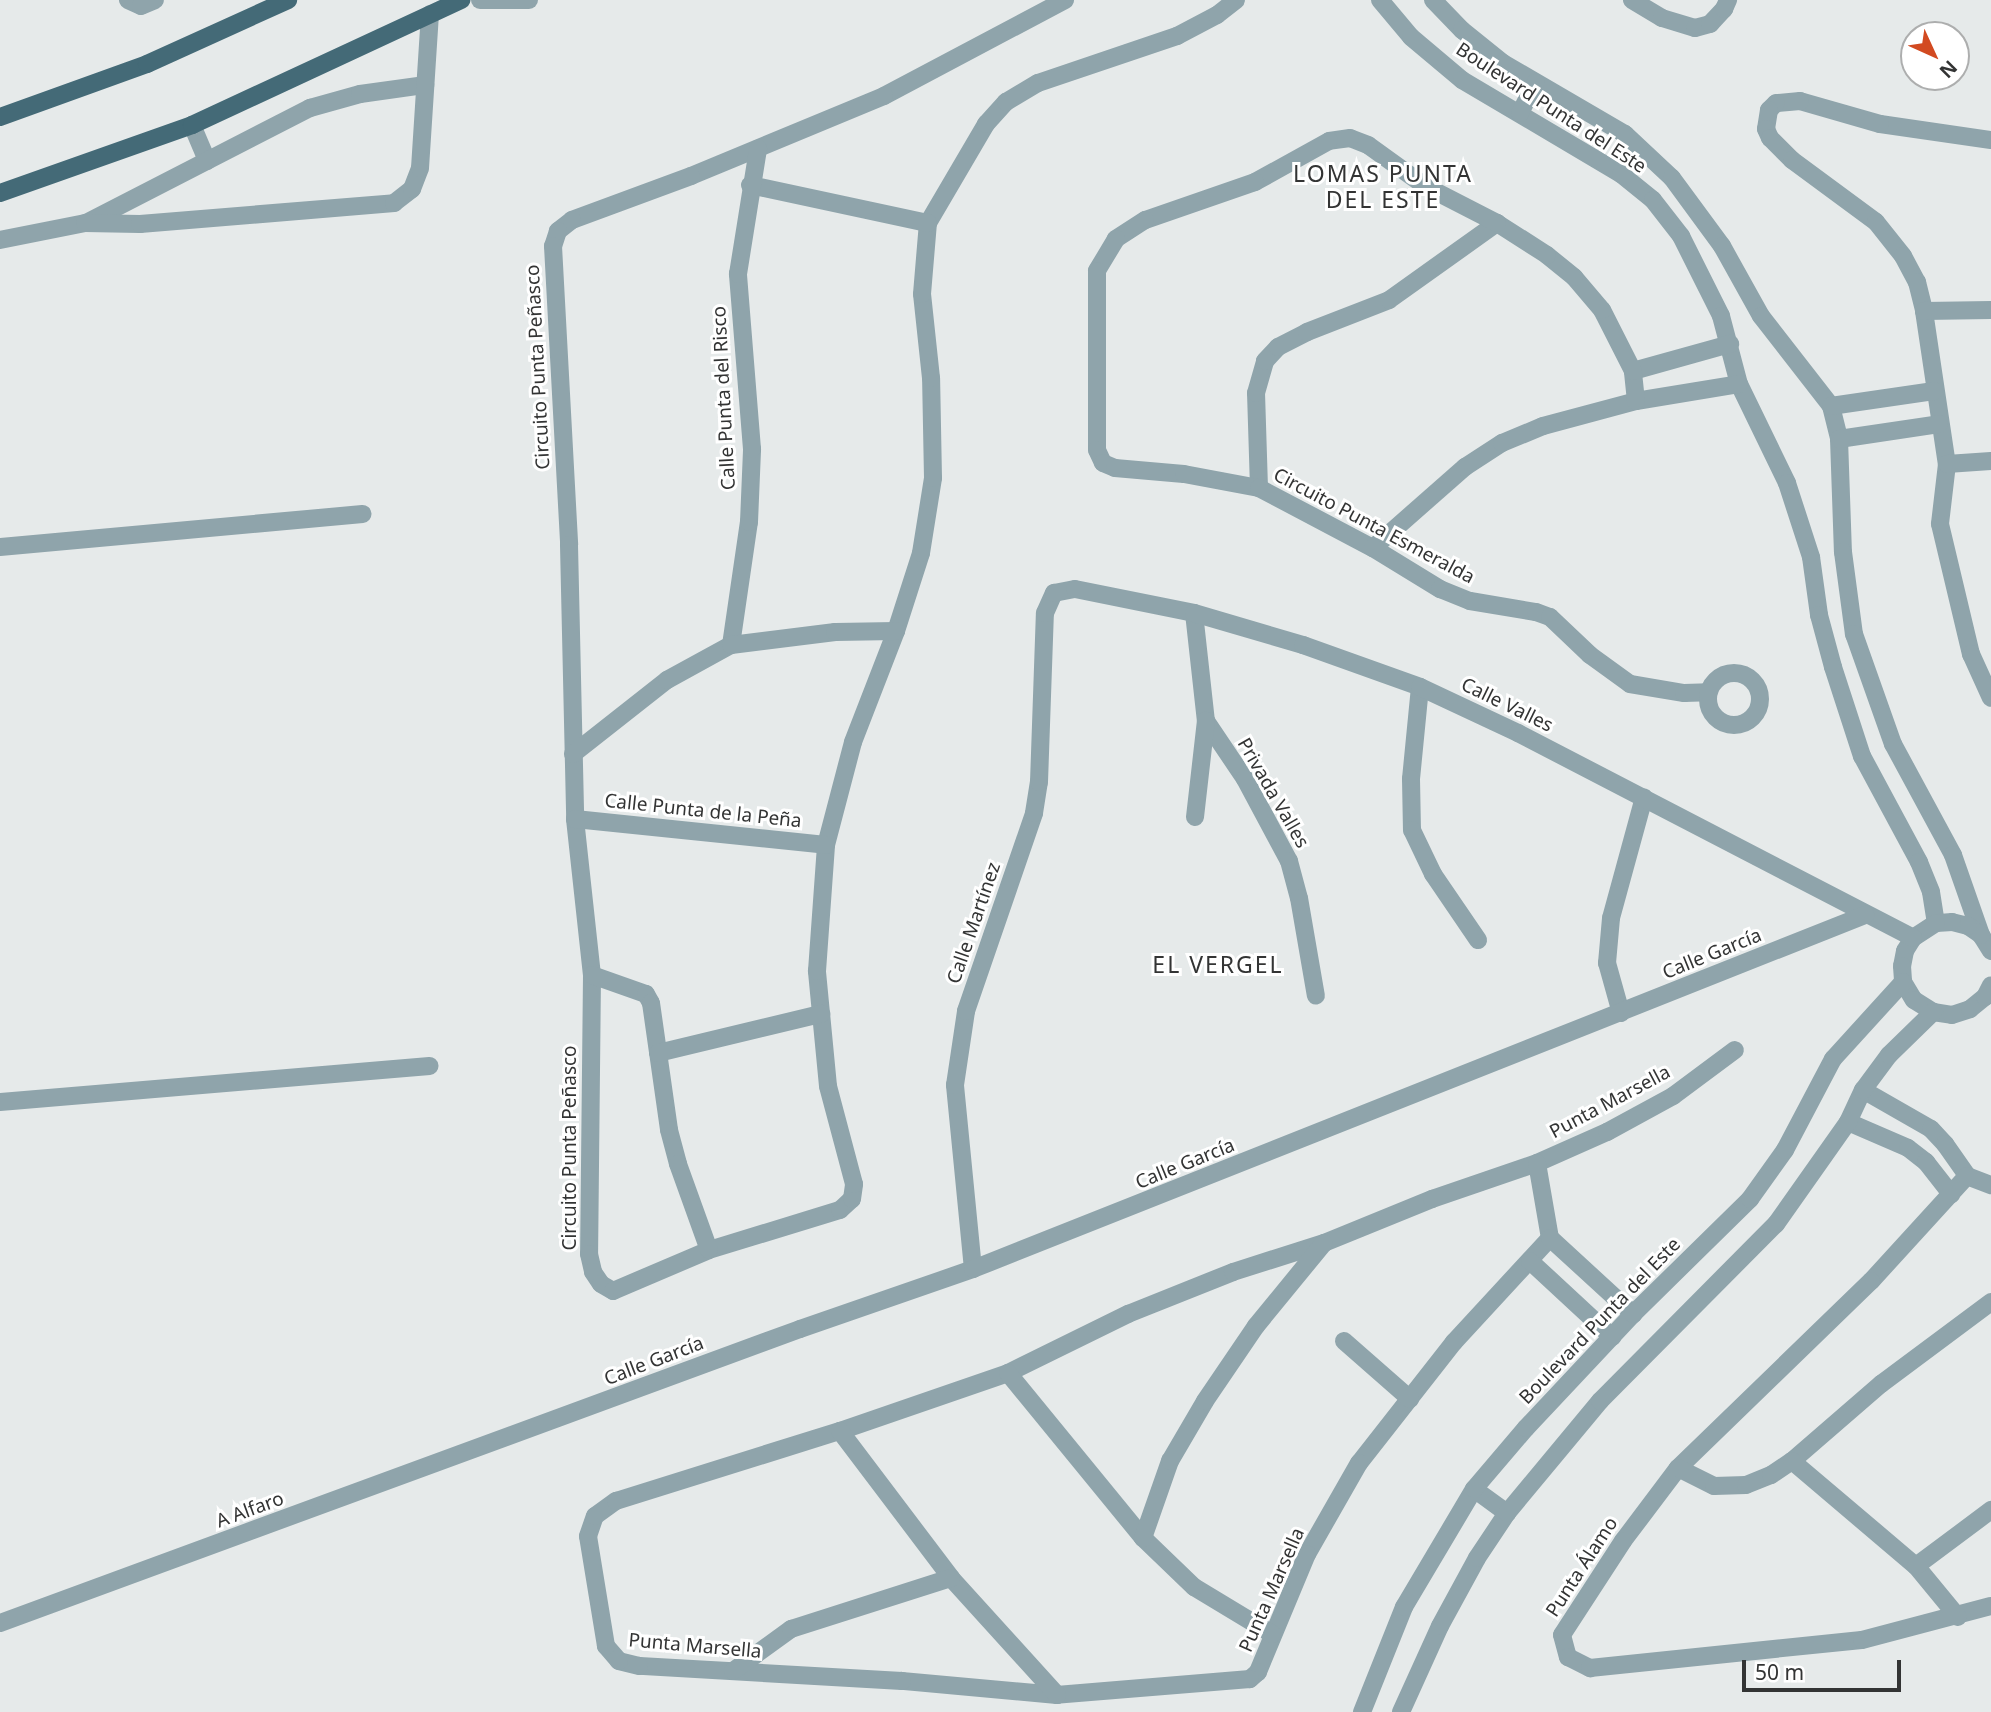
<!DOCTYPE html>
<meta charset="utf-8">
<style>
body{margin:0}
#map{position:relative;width:1991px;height:1712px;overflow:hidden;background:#e6eaea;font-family:"Noto Sans",sans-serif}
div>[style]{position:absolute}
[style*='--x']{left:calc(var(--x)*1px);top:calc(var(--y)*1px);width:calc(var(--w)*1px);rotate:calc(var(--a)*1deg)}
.minor>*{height:18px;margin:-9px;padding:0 9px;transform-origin:9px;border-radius:9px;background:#8fa4ab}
.minor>.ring{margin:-9px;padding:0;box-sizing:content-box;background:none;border:18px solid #8fa4ab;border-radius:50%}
.tertiary>*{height:18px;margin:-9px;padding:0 9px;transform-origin:9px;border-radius:9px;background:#8fa4ab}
.primary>*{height:18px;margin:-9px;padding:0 9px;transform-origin:9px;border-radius:9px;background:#446a77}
span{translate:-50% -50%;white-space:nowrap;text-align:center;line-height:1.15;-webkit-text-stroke:6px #fff;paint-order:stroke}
.street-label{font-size:19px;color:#333434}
.quarter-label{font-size:23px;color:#333434;letter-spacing:2px}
.north{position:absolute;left:1900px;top:21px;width:70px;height:70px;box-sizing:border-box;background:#fff;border:2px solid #adaeae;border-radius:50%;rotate:135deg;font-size:19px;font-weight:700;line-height:28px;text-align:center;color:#333434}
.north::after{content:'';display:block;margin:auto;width:24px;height:32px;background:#d24a21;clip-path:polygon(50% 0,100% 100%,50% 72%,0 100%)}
.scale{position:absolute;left:1742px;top:1660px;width:159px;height:32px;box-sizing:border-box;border:4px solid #333434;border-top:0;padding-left:9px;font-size:21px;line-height:24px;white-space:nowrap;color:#333434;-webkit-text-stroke:5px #fff;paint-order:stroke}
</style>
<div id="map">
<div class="minor">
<i style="--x:128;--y:0;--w:14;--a:25"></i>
<i style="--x:141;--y:6;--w:15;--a:-23"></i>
<i style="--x:1065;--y:0;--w:205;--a:152.1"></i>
<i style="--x:884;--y:96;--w:209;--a:157.5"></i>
<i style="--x:691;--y:176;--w:127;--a:159.7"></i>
<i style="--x:572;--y:220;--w:18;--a:142"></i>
<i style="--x:558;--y:231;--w:16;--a:108"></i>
<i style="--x:553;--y:246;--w:299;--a:86.9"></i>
<i style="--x:569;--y:545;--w:274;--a:88.7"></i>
<i style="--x:575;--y:819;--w:157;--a:83.8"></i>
<i style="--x:592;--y:975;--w:279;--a:90.6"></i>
<i style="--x:589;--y:1254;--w:18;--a:77"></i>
<i style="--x:593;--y:1272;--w:14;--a:56"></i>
<i style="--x:601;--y:1284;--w:14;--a:30"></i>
<i style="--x:613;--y:1291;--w:104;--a:-23.1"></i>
<i style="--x:709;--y:1250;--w:137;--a:-17"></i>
<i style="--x:840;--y:1210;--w:16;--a:-43"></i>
<i style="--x:852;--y:1199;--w:15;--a:-82"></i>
<i style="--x:854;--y:1184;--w:101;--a:-104.9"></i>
<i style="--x:828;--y:1086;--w:116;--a:-95.5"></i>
<i style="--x:817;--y:971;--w:126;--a:-85.9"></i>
<i style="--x:826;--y:845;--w:106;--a:-75.3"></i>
<i style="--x:853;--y:742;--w:119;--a:-68.8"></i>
<i style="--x:896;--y:631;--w:82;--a:-72.2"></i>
<i style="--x:921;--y:553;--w:76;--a:-80.9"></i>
<i style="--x:933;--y:478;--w:100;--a:-91.1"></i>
<i style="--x:931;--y:378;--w:84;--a:-96.1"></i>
<i style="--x:922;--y:294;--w:71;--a:-85.2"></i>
<i style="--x:928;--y:223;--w:115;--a:-59.6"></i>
<i style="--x:986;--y:124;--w:30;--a:-48"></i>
<i style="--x:1006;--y:102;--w:37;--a:-31"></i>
<i style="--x:1038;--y:83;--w:147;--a:-18.7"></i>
<i style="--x:1177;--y:36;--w:45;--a:-27.7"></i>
<i style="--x:1217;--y:15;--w:24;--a:-38"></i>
<i style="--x:1380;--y:0;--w:48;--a:50"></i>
<i style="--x:1411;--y:37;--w:67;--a:40.1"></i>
<i style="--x:1462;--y:80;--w:185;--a:30.6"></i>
<i style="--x:1621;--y:174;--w:41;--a:39.1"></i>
<i style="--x:1653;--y:200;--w:46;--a:52.1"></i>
<i style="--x:1681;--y:236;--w:89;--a:63.4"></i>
<i style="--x:1721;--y:316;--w:70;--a:75.2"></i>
<i style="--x:1739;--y:384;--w:110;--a:64.1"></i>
<i style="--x:1787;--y:483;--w:78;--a:72"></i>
<i style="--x:1811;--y:557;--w:59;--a:82.1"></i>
<i style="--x:1819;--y:615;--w:54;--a:74.9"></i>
<i style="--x:1833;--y:667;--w:94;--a:72"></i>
<i style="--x:1862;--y:756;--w:120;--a:61.7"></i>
<i style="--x:1919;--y:862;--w:32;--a:68"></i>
<i style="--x:1931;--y:892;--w:31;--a:81"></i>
<i style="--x:1433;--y:0;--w:42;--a:46"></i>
<i style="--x:1462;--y:30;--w:53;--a:38.8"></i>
<i style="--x:1503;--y:63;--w:141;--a:30.2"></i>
<i style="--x:1625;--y:134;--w:64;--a:43.1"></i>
<i style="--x:1672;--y:178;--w:84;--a:53.7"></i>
<i style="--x:1722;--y:246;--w:80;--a:60.9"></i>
<i style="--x:1761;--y:316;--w:114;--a:52.1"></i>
<i style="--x:1831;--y:406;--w:34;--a:76"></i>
<i style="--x:1839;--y:439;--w:113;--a:88"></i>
<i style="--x:1843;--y:552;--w:83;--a:82.4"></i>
<i style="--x:1854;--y:634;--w:117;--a:70.5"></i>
<i style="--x:1893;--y:744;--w:126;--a:61.6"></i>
<i style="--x:1953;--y:855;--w:85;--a:70.7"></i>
<i style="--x:1632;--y:0;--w:35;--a:31"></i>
<i style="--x:1662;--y:18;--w:34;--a:17"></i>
<i style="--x:1695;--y:28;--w:16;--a:-15"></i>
<i style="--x:1710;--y:24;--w:21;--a:-47"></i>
<i style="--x:1724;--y:9;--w:10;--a:-66"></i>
<i style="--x:1520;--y:113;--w:34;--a:-63"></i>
<i style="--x:192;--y:125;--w:39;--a:67"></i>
<i style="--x:1991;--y:140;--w:112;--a:-171.8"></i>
<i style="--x:1880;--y:124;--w:83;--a:-164"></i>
<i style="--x:1800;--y:101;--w:24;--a:175"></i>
<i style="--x:1776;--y:103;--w:10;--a:135"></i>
<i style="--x:1769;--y:110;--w:19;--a:99"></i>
<i style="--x:1766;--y:129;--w:10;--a:66"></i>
<i style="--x:1770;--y:138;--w:31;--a:45"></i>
<i style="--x:1792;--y:160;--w:104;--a:36.4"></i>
<i style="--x:1876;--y:222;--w:43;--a:51.5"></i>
<i style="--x:1903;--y:256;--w:30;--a:62"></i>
<i style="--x:1917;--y:282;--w:30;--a:76"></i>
<i style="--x:1924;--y:311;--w:155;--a:81.5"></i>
<i style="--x:1947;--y:464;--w:60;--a:96.7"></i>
<i style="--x:1940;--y:524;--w:134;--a:76.6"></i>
<i style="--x:1971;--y:654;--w:48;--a:65.6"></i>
<i style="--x:750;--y:185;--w:182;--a:12.1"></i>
<i style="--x:88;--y:222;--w:250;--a:-27.2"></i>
<i style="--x:310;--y:108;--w:52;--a:-15.6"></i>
<i style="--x:360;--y:94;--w:66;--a:-7.9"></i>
<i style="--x:0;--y:240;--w:87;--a:-11.3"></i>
<i style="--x:85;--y:223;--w:55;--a:1"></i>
<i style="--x:140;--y:224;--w:255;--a:-4.7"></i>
<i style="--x:394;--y:203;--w:23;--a:-38"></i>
<i style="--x:412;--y:189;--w:22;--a:-69"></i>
<i style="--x:420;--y:168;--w:154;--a:-86.3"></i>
<i style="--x:1924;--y:311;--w:67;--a:-0.9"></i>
<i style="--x:1633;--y:371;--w:101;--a:-15.6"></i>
<i style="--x:1636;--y:401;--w:104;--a:-9.4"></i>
<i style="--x:1831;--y:406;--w:104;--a:-8.3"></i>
<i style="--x:1839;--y:439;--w:101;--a:-8.5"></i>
<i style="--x:1947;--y:464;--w:44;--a:-3.9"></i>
<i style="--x:1259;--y:488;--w:95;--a:-91.8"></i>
<i style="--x:1256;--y:393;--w:33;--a:-74"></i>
<i style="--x:1265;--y:361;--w:19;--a:-47"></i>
<i style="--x:1278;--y:347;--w:33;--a:-27"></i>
<i style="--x:1307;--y:332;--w:88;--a:-21.3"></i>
<i style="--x:1389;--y:300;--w:133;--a:-35.5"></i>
<i style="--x:0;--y:547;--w:364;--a:-5.2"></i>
<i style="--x:1373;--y:548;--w:123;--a:-41.4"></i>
<i style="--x:1465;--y:467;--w:44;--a:-33"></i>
<i style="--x:1502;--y:443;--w:44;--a:-22.5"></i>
<i style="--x:1543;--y:426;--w:96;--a:-15"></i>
<i style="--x:1636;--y:401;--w:30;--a:-96"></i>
<i style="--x:1633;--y:371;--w:68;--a:-116.9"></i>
<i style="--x:1602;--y:310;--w:43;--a:-130.3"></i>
<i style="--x:1574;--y:277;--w:35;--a:-141"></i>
<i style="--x:1547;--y:255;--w:59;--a:-147.4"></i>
<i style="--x:1497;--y:223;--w:81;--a:-152.8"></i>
<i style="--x:1425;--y:186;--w:70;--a:-144.3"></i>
<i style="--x:1368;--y:145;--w:19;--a:-159"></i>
<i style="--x:1350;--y:138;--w:21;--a:172"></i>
<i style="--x:1329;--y:141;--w:85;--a:151"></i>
<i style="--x:1255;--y:182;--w:116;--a:160.9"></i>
<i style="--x:1145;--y:220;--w:35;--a:147"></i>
<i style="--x:1116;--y:239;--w:37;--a:121"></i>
<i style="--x:1097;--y:271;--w:179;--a:90"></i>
<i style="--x:1097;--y:450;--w:14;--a:65"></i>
<i style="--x:1103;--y:463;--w:13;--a:23"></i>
<i style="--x:1115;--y:468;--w:69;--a:5"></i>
<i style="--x:1184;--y:474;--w:76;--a:10.6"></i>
<i style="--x:1259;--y:488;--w:129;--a:27.8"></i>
<i style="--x:1373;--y:548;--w:79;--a:31.5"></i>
<i style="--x:1440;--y:589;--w:32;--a:22"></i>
<i style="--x:1470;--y:601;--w:67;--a:9.5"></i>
<i style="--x:1536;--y:612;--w:15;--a:20"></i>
<i style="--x:1550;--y:617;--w:55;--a:43.5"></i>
<i style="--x:1590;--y:655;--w:49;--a:35.9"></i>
<i style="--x:1630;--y:684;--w:55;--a:9.5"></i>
<i style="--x:1684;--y:693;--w:24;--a:-2"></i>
<i style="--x:1194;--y:613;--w:109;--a:83.7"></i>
<i style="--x:1206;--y:721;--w:70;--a:56.1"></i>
<i style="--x:1245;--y:779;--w:93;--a:61.8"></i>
<i style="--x:1289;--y:861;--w:38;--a:75"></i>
<i style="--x:1299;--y:898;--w:99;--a:80.2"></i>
<i style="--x:731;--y:645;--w:124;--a:-81.7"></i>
<i style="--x:749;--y:522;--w:73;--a:-87.6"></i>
<i style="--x:752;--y:449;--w:176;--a:-94.6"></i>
<i style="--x:738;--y:274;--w:127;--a:-80.9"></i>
<i class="ring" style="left:1708px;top:673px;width:34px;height:34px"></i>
<i style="--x:1420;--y:687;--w:92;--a:95.6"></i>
<i style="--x:1411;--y:779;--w:51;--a:88.9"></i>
<i style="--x:1412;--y:830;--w:49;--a:64.5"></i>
<i style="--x:1433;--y:874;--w:80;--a:55.7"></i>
<i style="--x:573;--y:754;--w:120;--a:-38.2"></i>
<i style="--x:667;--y:680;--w:73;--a:-28.7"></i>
<i style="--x:731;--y:645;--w:105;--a:-7.1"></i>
<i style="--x:835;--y:632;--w:61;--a:-0.9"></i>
<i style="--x:1195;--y:817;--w:97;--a:-83.5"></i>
<i style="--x:575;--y:819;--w:252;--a:5.9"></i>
<i style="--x:1991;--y:951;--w:19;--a:-122"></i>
<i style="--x:1981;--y:935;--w:16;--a:-145"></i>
<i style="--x:1968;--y:926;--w:16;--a:-166"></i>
<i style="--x:1952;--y:922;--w:16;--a:176"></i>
<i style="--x:1936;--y:923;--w:27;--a:147"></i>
<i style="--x:1913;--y:938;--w:15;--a:122"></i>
<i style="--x:1905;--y:951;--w:15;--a:101"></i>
<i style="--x:1902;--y:966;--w:16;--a:86"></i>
<i style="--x:1903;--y:982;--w:21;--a:59"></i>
<i style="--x:1914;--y:1000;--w:22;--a:32"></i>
<i style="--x:1933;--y:1012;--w:19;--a:9"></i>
<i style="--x:1952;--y:1015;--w:19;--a:-18"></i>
<i style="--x:1970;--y:1009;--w:19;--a:-39"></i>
<i style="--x:1985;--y:997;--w:13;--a:-63"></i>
<i style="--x:592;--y:975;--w:57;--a:19.4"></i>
<i style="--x:646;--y:994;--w:10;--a:61"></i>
<i style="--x:651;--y:1003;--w:128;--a:81.9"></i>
<i style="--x:669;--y:1130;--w:35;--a:75"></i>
<i style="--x:678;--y:1164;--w:91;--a:70.2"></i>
<i style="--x:1621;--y:1013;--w:52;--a:-105.6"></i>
<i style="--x:1607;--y:963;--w:45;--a:-84.9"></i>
<i style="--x:1611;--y:918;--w:125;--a:-74.7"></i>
<i style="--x:658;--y:1053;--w:168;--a:-13.5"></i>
<i style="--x:1863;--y:1090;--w:78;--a:29.8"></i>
<i style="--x:1931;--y:1129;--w:21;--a:47"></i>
<i style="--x:1945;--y:1144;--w:39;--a:55"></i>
<i style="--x:0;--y:1102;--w:431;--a:-4.8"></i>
<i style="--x:1848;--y:1122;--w:65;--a:23.4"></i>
<i style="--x:1908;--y:1148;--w:23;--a:38"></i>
<i style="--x:1926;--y:1162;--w:41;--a:52"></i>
<i style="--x:1537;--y:1163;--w:77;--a:-23.9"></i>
<i style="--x:1607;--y:1132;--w:75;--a:-28.6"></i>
<i style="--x:1673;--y:1096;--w:77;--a:-36.6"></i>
<i style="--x:1967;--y:1176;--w:142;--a:132.4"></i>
<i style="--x:1871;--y:1281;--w:269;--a:135.9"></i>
<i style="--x:1678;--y:1468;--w:91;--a:127"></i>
<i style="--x:1623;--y:1541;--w:112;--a:123"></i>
<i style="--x:1562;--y:1635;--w:23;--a:75"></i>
<i style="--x:1568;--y:1657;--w:25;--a:27"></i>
<i style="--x:1590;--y:1668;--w:273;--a:-5.9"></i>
<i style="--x:1862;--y:1640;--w:133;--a:-14.8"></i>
<i style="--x:1967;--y:1176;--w:26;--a:21"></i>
<i style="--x:1550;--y:1238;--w:142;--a:132.7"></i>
<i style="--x:1454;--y:1342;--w:154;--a:128.1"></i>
<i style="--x:1359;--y:1463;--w:105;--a:119.7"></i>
<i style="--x:1307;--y:1554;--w:128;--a:112.6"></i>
<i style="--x:1258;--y:1672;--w:11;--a:139"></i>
<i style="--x:1250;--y:1679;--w:194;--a:175.3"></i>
<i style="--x:1057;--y:1695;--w:156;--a:-174.8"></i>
<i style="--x:902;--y:1681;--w:263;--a:-176.7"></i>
<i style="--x:639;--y:1666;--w:21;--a:-166"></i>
<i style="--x:619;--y:1661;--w:20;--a:-131"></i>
<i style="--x:606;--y:1646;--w:111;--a:-99.3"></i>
<i style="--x:588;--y:1536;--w:21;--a:-71"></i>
<i style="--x:595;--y:1516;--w:26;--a:-36"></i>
<i style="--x:616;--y:1501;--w:235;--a:-17.4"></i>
<i style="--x:840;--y:1431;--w:178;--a:-19"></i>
<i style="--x:1008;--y:1373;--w:134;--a:-26.2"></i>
<i style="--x:1128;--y:1314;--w:113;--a:-21.8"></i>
<i style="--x:1233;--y:1272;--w:96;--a:-17.7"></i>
<i style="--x:1324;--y:1243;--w:117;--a:-22.2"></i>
<i style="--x:1432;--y:1199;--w:111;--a:-18.9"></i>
<i style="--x:1537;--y:1163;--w:76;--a:80.2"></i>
<i style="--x:1550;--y:1238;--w:113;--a:42.5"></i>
<i style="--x:1530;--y:1261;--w:112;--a:42.8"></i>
<i style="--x:973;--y:1269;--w:185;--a:-95.6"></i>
<i style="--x:955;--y:1085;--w:75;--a:-81.5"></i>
<i style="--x:966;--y:1011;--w:209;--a:-71"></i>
<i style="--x:1034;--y:813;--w:31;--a:-81"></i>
<i style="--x:1039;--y:782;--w:169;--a:-88"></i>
<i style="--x:1045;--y:613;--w:22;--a:-66"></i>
<i style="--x:1054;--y:593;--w:21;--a:-11"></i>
<i style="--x:1075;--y:589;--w:121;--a:11.4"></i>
<i style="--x:1194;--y:613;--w:114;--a:16.4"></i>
<i style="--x:1303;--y:645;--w:124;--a:19.7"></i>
<i style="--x:1420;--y:687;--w:108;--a:25.1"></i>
<i style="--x:1518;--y:733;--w:445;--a:27.4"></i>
<i style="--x:1344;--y:1341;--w:88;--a:41.3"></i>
<i style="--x:1008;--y:1373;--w:213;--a:50.7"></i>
<i style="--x:840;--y:1431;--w:184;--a:52.9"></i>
<i style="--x:951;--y:1578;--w:158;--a:47.8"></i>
<i style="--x:1792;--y:1461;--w:118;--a:-40.9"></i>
<i style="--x:1881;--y:1384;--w:137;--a:-36.7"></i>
<i style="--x:1678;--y:1468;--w:40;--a:26.6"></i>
<i style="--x:1714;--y:1486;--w:32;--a:-2"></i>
<i style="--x:1746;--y:1485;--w:27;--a:-22"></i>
<i style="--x:1771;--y:1475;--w:25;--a:-34"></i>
<i style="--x:1792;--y:1461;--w:162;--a:40.3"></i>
<i style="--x:1916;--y:1566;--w:66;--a:50.5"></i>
<i style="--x:1474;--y:1489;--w:41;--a:36"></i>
<i style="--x:1916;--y:1566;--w:94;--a:-36.7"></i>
<i style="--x:0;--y:1623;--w:852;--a:-20.18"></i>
<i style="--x:800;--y:1329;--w:183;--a:-19.1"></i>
<i style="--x:973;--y:1269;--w:960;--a:-21.65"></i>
<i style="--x:1272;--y:1634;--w:91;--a:-148.9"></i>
<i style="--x:1194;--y:1587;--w:71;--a:-136.1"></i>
<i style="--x:1143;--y:1538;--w:82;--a:-70.7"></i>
<i style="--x:1170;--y:1461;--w:69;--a:-59.7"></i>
<i style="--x:1205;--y:1401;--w:91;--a:-55.8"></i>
<i style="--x:1256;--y:1326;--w:107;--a:-50.7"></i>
<i style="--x:733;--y:1671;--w:72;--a:-35.9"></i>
<i style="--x:791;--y:1629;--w:168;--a:-17.7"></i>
<i style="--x:1362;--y:1712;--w:113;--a:-68.2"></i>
<i style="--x:1404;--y:1607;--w:137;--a:-59.3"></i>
<i style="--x:1474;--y:1489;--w:80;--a:-49.6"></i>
<i style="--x:1526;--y:1428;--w:156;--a:-46.8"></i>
<i style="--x:1633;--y:1314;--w:164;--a:-44.5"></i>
<i style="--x:1750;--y:1199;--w:60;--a:-54.5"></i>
<i style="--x:1785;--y:1150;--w:103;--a:-62.2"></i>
<i style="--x:1833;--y:1059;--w:104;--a:-47.7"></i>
<i style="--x:1401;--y:1712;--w:94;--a:-65.6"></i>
<i style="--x:1440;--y:1626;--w:77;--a:-61.4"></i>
<i style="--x:1477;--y:1558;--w:54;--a:-56.3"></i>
<i style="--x:1507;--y:1513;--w:146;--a:-50.3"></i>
<i style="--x:1600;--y:1401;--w:250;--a:-45.2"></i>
<i style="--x:1776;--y:1224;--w:125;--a:-54.8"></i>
<i style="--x:1848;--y:1122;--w:35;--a:-65"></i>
<i style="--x:1863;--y:1090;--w:44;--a:-53.4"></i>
<i style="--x:1889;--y:1055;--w:62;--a:-44.3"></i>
</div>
<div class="tertiary">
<i style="--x:480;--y:0;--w:49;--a:0"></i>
</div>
<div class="primary">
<i style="--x:0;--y:117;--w:156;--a:-19.8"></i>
<i style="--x:147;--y:64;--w:155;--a:-24.4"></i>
<i style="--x:0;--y:193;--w:204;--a:-19.5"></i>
<i style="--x:192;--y:125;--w:297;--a:-24.9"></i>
</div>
<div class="street-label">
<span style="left:1551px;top:108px;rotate:33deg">Boulevard Punta del Este</span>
<span style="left:538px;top:367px;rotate:-93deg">Circuito Punta Peñasco</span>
<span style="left:724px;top:398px;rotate:-93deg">Calle Punta del Risco</span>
<span style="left:1374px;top:526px;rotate:28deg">Circuito Punta Esmeralda</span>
<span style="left:1507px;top:705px;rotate:26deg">Calle Valles</span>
<span style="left:1273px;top:793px;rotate:60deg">Privada Valles</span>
<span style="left:703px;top:811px;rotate:6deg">Calle Punta de la Peña</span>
<span style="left:974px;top:923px;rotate:-71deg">Calle Martínez</span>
<span style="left:1712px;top:954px;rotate:-22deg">Calle García</span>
<span style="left:1610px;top:1102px;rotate:-28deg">Punta Marsella</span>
<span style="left:570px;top:1148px;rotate:-90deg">Circuito Punta Peñasco</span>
<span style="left:1185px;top:1164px;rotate:-22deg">Calle García</span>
<span style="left:1600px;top:1321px;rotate:-46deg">Boulevard Punta del Este</span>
<span style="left:654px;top:1361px;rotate:-21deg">Calle García</span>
<span style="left:250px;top:1510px;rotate:-20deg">A Alfaro</span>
<span style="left:1582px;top:1567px;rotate:-57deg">Punta Álamo</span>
<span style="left:1272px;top:1590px;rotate:-66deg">Punta Marsella</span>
<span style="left:695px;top:1646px;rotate:5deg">Punta Marsella</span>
</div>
<div class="quarter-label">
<span style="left:1383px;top:186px">LOMAS PUNTA<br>DEL ESTE</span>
<span style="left:1218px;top:964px">EL VERGEL</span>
</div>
<div class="north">N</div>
<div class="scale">50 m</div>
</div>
